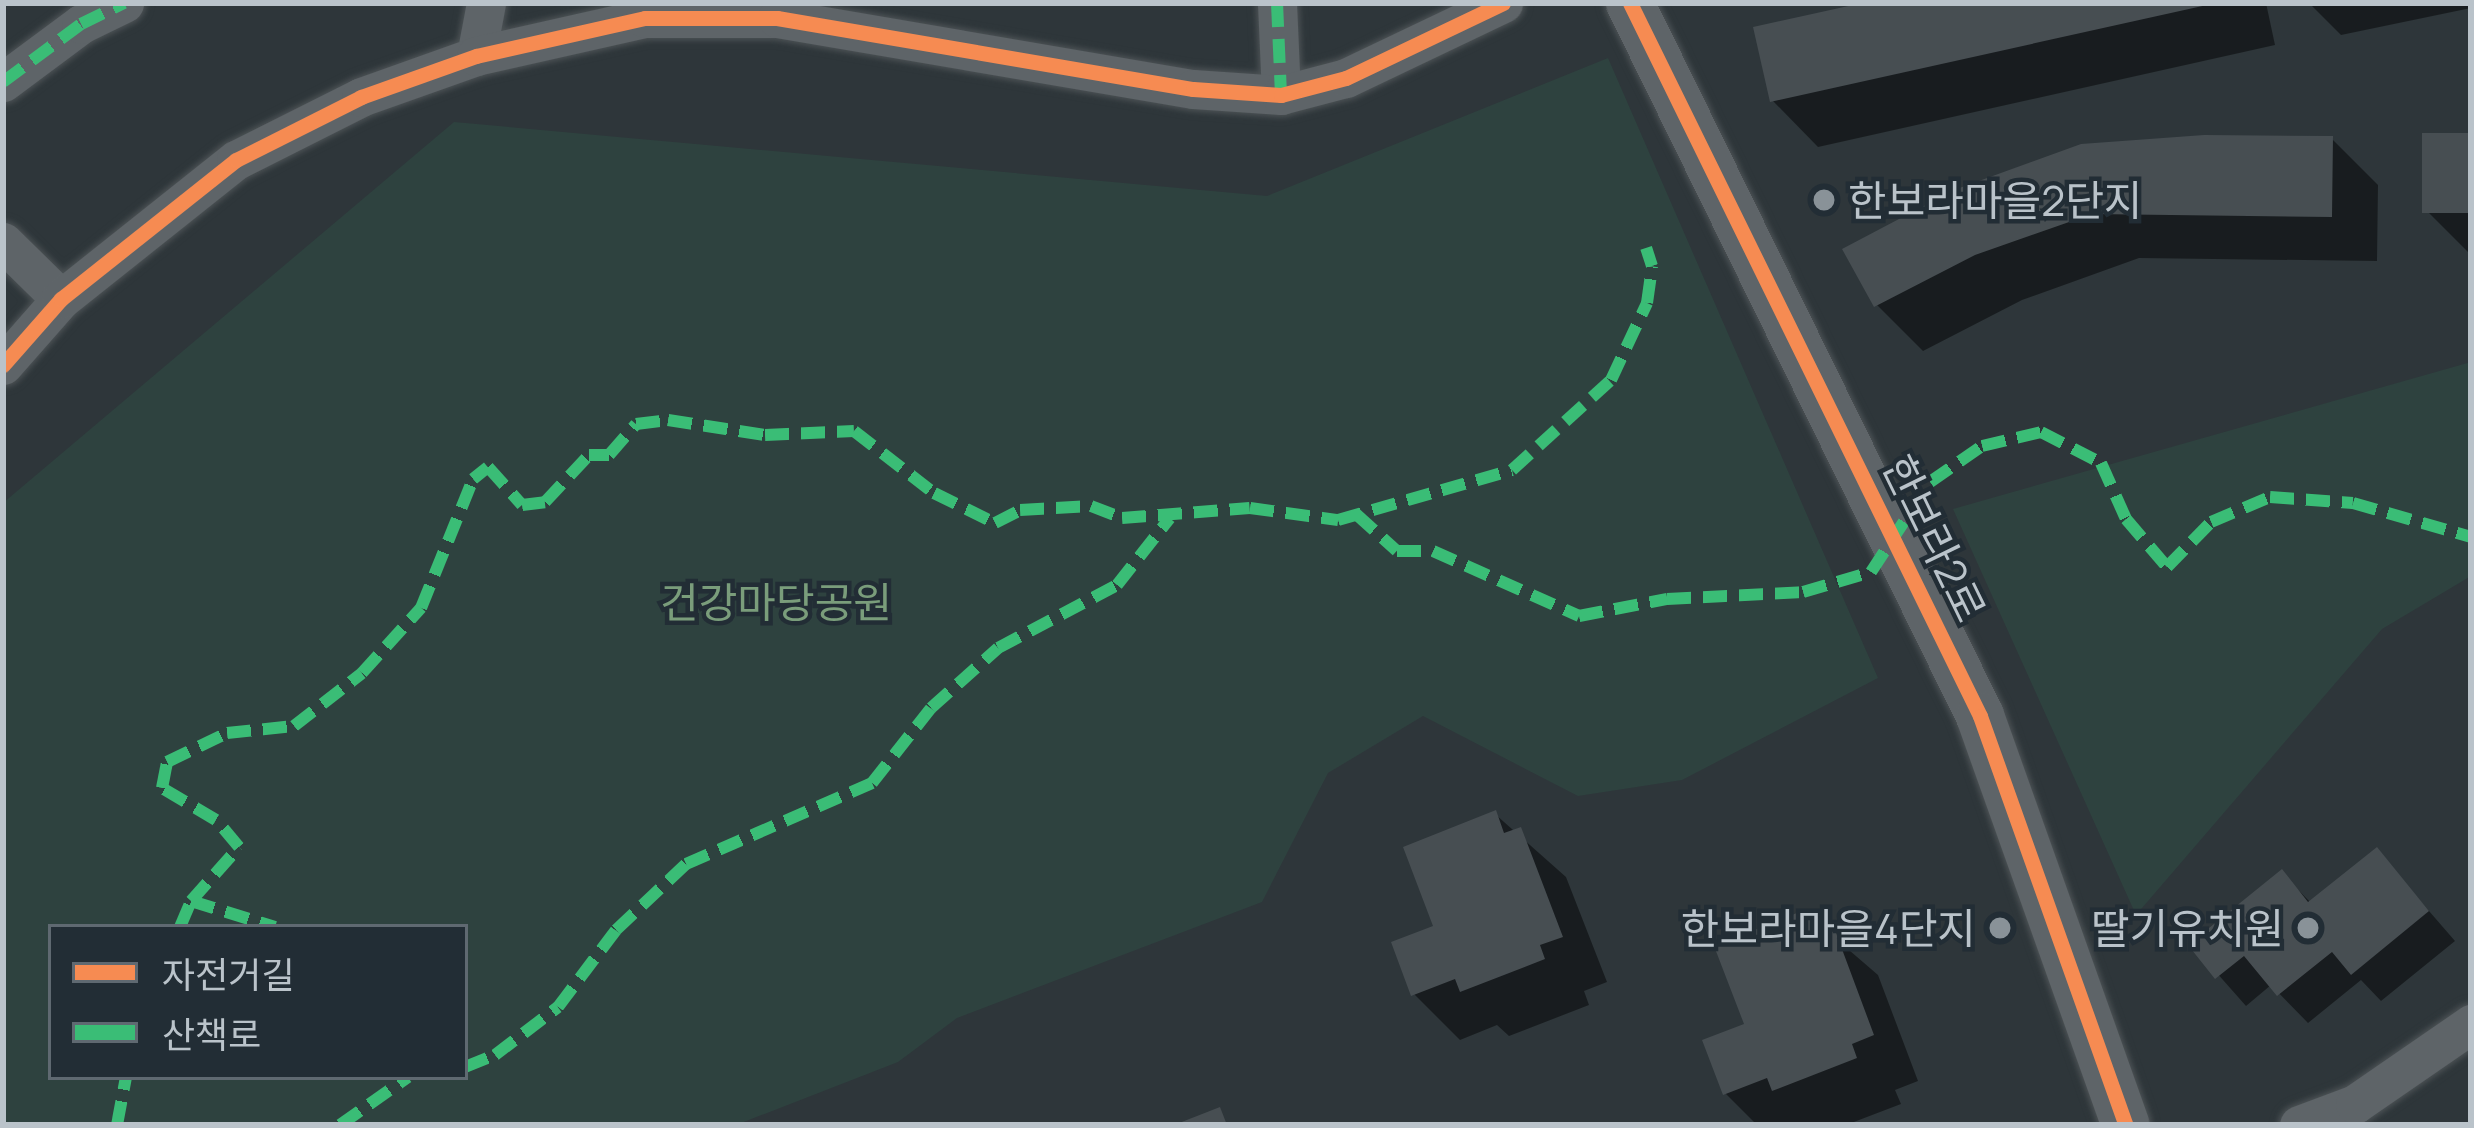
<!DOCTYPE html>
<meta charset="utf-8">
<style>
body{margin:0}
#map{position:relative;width:2474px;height:1128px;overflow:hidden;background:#2e363a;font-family:Manrope,"Noto Sans KR",sans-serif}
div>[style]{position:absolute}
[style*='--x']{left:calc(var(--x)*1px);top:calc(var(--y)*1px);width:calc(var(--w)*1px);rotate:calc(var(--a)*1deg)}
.green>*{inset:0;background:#2e423f}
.shadow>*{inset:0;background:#0007}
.building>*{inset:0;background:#474e52;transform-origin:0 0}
.roads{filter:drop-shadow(0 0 3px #4c5255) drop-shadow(0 0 3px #4c5255)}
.minor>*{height:39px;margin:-19.5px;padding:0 19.5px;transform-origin:19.5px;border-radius:19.5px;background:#5e6468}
.tertiary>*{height:48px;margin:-24px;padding:0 24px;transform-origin:24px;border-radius:24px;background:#5e6468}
.quiet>*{height:12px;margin-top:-6px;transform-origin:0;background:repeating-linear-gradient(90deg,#3abd76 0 24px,transparent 0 36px)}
.cycleway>*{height:15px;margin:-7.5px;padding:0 7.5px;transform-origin:7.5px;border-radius:7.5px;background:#f68b52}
.dots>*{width:33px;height:33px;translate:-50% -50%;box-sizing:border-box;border:6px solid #222d35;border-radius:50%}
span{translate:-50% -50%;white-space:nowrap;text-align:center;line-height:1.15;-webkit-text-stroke:9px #222d35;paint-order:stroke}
.poi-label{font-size:42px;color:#bac3ca}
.left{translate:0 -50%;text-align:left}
.right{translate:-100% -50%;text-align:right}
.street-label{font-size:42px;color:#bac3ca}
.park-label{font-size:42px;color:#7a9d7b}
.frame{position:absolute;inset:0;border:6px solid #bac3ca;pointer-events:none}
.legend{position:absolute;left:48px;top:924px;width:420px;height:156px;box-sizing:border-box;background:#222d35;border:3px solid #5f6971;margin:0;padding:15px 21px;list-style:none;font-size:36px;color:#bac3ca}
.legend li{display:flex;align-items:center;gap:24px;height:60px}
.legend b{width:60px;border:3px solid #5f6971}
</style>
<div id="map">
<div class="green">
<i style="clip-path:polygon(evenodd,1608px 58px,1878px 678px,1682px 780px,1578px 796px,1423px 716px,1328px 773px,1262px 902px,957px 1018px,898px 1062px,736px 1125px,3px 1125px,3px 503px,454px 122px,1267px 196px,1608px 58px,51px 927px,465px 927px,465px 1077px,51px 1077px,51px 927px)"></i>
<i style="clip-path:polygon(2471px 362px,2471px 576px,2382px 629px,2136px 915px,1953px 509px)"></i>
</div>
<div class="shadow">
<i style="clip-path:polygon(1876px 3px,2266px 3px,2275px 45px,1818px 147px,1773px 101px)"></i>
<i style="clip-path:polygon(2309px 3px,2471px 3px,2471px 8px,2341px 35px)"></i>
<i style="clip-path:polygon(2471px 136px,2471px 255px,2427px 211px)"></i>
<i style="clip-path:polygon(2332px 139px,2378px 185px,2377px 261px,2139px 258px,2022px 300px,1923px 351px,1877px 305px,1846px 250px)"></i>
<i style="clip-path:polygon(1495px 814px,1566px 877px,1607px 982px,1584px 991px,1589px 1005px,1509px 1036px,1497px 1025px,1460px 1040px,1414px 994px,1437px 927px)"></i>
<i style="clip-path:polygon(2377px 851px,2455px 941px,2381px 1001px,2361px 980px,2308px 1023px,2271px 985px,2246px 1006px,2193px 946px,2282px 873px,2311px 903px)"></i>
<i style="clip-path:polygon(1806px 913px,1878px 975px,1918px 1081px,1895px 1090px,1901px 1104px,1846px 1125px,1757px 1125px,1725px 1093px,1748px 1026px)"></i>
</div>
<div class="building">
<i style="clip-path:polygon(1862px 3px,2207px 3px,2207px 5px,1770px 102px,1753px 27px)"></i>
<i style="left:2471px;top:133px;width:80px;height:49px;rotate:90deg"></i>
<i style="clip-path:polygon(2204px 135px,2333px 136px,2332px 217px,2092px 214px,1975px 255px,1874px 307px,1842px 249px,1954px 190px,2081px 144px)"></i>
<i style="clip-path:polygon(1496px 810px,1504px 833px,1521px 827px,1563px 937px,1540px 945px,1545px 959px,1460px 992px,1455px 979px,1411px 996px,1391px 942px,1433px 926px,1403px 847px)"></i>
<i style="clip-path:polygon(2377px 847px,2429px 911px,2351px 975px,2332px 952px,2277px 996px,2244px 956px,2215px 979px,2188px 945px,2282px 869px,2308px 902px)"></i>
<i style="clip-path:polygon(1807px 909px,1816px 932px,1833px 925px,1874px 1035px,1852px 1044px,1857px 1058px,1772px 1091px,1767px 1078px,1723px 1095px,1702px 1040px,1744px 1024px,1714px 946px)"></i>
<i style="clip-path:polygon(1220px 1107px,1227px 1125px,1174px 1125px)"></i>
</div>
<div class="roads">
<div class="minor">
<i style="--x:1277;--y:3;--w:92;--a:87.5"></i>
<i style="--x:476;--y:56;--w:54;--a:-79.3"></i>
<i style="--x:3;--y:82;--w:97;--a:-36.6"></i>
<i style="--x:81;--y:24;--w:48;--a:-26"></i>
<i style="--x:3;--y:242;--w:81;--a:44.5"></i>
<i style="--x:3;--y:365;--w:88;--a:-48.7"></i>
<i style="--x:61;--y:299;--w:223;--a:-38.5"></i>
<i style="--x:236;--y:160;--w:140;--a:-26.7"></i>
<i style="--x:361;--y:97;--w:122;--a:-19.6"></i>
<i style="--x:476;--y:56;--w:173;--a:-12.7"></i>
<i style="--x:645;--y:18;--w:132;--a:0"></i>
<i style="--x:777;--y:18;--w:422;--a:9.7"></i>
<i style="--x:1193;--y:89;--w:88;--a:3.9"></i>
<i style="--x:1281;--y:95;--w:67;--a:-14.7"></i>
<i style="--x:1346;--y:78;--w:174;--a:-25.5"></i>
<i style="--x:2299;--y:1125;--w:60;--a:-20.6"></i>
<i style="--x:2355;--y:1104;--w:141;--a:-34.6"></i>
</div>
<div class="tertiary">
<i style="--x:1630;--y:3;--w:794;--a:63.85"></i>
<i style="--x:1980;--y:716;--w:434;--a:70.4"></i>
</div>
</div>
<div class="quiet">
<i style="--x:1277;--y:3;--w:92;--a:87.5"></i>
<i style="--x:3;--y:82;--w:97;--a:-36.6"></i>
<i style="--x:81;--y:24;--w:48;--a:-26"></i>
<i style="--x:1356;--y:514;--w:55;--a:42.1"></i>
<i style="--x:1397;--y:551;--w:36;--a:0"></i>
<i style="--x:1433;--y:551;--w:160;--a:24"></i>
<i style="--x:1579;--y:616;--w:90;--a:-10.9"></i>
<i style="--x:1667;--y:599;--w:136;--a:-2.9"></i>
<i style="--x:1803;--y:592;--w:71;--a:-16.4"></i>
<i style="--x:1871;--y:572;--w:108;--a:-56.8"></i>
<i style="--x:1930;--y:482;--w:63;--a:-34.7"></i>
<i style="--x:1982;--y:446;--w:61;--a:-13.3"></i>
<i style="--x:2041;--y:432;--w:68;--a:27.3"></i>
<i style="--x:2101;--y:463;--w:61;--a:65.9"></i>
<i style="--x:2126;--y:519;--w:63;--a:49.5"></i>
<i style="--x:2167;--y:567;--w:63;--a:-45.6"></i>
<i style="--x:2211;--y:522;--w:64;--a:-23"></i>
<i style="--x:2270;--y:497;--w:83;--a:4.1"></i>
<i style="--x:2353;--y:503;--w:123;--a:16.1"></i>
<i style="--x:191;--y:901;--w:88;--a:17.2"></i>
<i style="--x:180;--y:927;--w:28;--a:-67"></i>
<i style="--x:191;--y:901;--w:72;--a:-48.4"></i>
<i style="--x:239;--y:847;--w:35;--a:-130"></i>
<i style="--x:216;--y:820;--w:63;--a:-149.3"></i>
<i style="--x:162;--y:788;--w:26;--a:-79"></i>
<i style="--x:167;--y:762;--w:67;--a:-25.8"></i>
<i style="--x:227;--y:733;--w:67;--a:-6"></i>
<i style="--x:294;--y:726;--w:86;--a:-37.9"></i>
<i style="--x:362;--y:673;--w:88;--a:-47.8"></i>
<i style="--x:421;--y:608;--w:139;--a:-68"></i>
<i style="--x:473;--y:479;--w:19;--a:-39"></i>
<i style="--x:488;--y:467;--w:51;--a:48.2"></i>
<i style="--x:522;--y:505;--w:23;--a:-7"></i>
<i style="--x:545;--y:502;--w:64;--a:-46.9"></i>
<i style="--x:589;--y:455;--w:20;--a:0"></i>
<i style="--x:609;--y:455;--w:41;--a:-48.9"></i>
<i style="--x:636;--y:424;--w:32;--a:-7"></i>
<i style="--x:668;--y:420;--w:98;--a:8.8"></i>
<i style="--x:765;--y:435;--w:89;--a:-2.6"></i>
<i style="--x:854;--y:431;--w:101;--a:37.8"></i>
<i style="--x:934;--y:493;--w:68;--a:26.2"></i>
<i style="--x:995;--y:523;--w:28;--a:-27"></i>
<i style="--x:1020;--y:510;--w:71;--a:-3.2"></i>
<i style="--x:1091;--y:506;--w:33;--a:21"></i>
<i style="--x:1122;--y:518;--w:128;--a:-4.5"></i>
<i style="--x:1250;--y:508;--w:89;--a:7.8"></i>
<i style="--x:1338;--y:520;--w:181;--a:-16"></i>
<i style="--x:1512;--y:470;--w:134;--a:-42.3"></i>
<i style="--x:1611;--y:380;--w:85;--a:-64.9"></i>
<i style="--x:1647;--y:303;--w:37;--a:-82"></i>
<i style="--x:1652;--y:266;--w:19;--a:-108"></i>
<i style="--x:465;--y:1067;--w:32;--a:-22"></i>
<i style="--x:495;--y:1055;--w:79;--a:-37.3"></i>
<i style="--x:558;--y:1007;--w:96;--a:-53"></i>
<i style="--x:616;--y:930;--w:96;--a:-43.3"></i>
<i style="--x:686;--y:864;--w:203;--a:-23.5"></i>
<i style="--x:872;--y:783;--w:95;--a:-51.8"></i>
<i style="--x:931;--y:708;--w:90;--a:-41.8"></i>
<i style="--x:998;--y:648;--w:135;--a:-27.9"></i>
<i style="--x:1117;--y:585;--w:85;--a:-51.7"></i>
<i style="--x:117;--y:1125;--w:49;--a:-79.4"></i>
<i style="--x:340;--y:1125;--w:83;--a:-35.2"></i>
</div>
<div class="cycleway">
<i style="--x:1630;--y:3;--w:794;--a:63.85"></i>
<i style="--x:1980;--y:716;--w:434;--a:70.4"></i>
<i style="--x:3;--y:365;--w:88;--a:-48.7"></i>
<i style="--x:61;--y:299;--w:223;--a:-38.5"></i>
<i style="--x:236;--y:160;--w:140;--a:-26.7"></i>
<i style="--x:361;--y:97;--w:122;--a:-19.6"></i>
<i style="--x:476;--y:56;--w:173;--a:-12.7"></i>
<i style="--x:645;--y:18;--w:132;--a:0"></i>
<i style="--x:777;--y:18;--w:422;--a:9.7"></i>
<i style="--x:1193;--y:89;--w:88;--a:3.9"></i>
<i style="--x:1281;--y:95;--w:67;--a:-14.7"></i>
<i style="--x:1346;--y:78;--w:174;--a:-25.5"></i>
</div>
<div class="dots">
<i style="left:1824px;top:200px;background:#899298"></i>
<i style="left:2000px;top:928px;background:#899298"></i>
<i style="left:2308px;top:928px;background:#899298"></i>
</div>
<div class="poi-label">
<span class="left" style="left:1848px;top:200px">한보라마을2단지</span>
<span class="right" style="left:1976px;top:928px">한보라마을4단지</span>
<span class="right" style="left:2284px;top:928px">딸기유치원</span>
</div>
<div class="street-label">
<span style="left:1935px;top:538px;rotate:64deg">한보라2로</span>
</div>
<div class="park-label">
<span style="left:776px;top:602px">건강마당공원</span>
</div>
<div class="frame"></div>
<ul class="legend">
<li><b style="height:15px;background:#f68b52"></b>자전거길</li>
<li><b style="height:15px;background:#3abd76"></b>산책로</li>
</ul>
</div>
